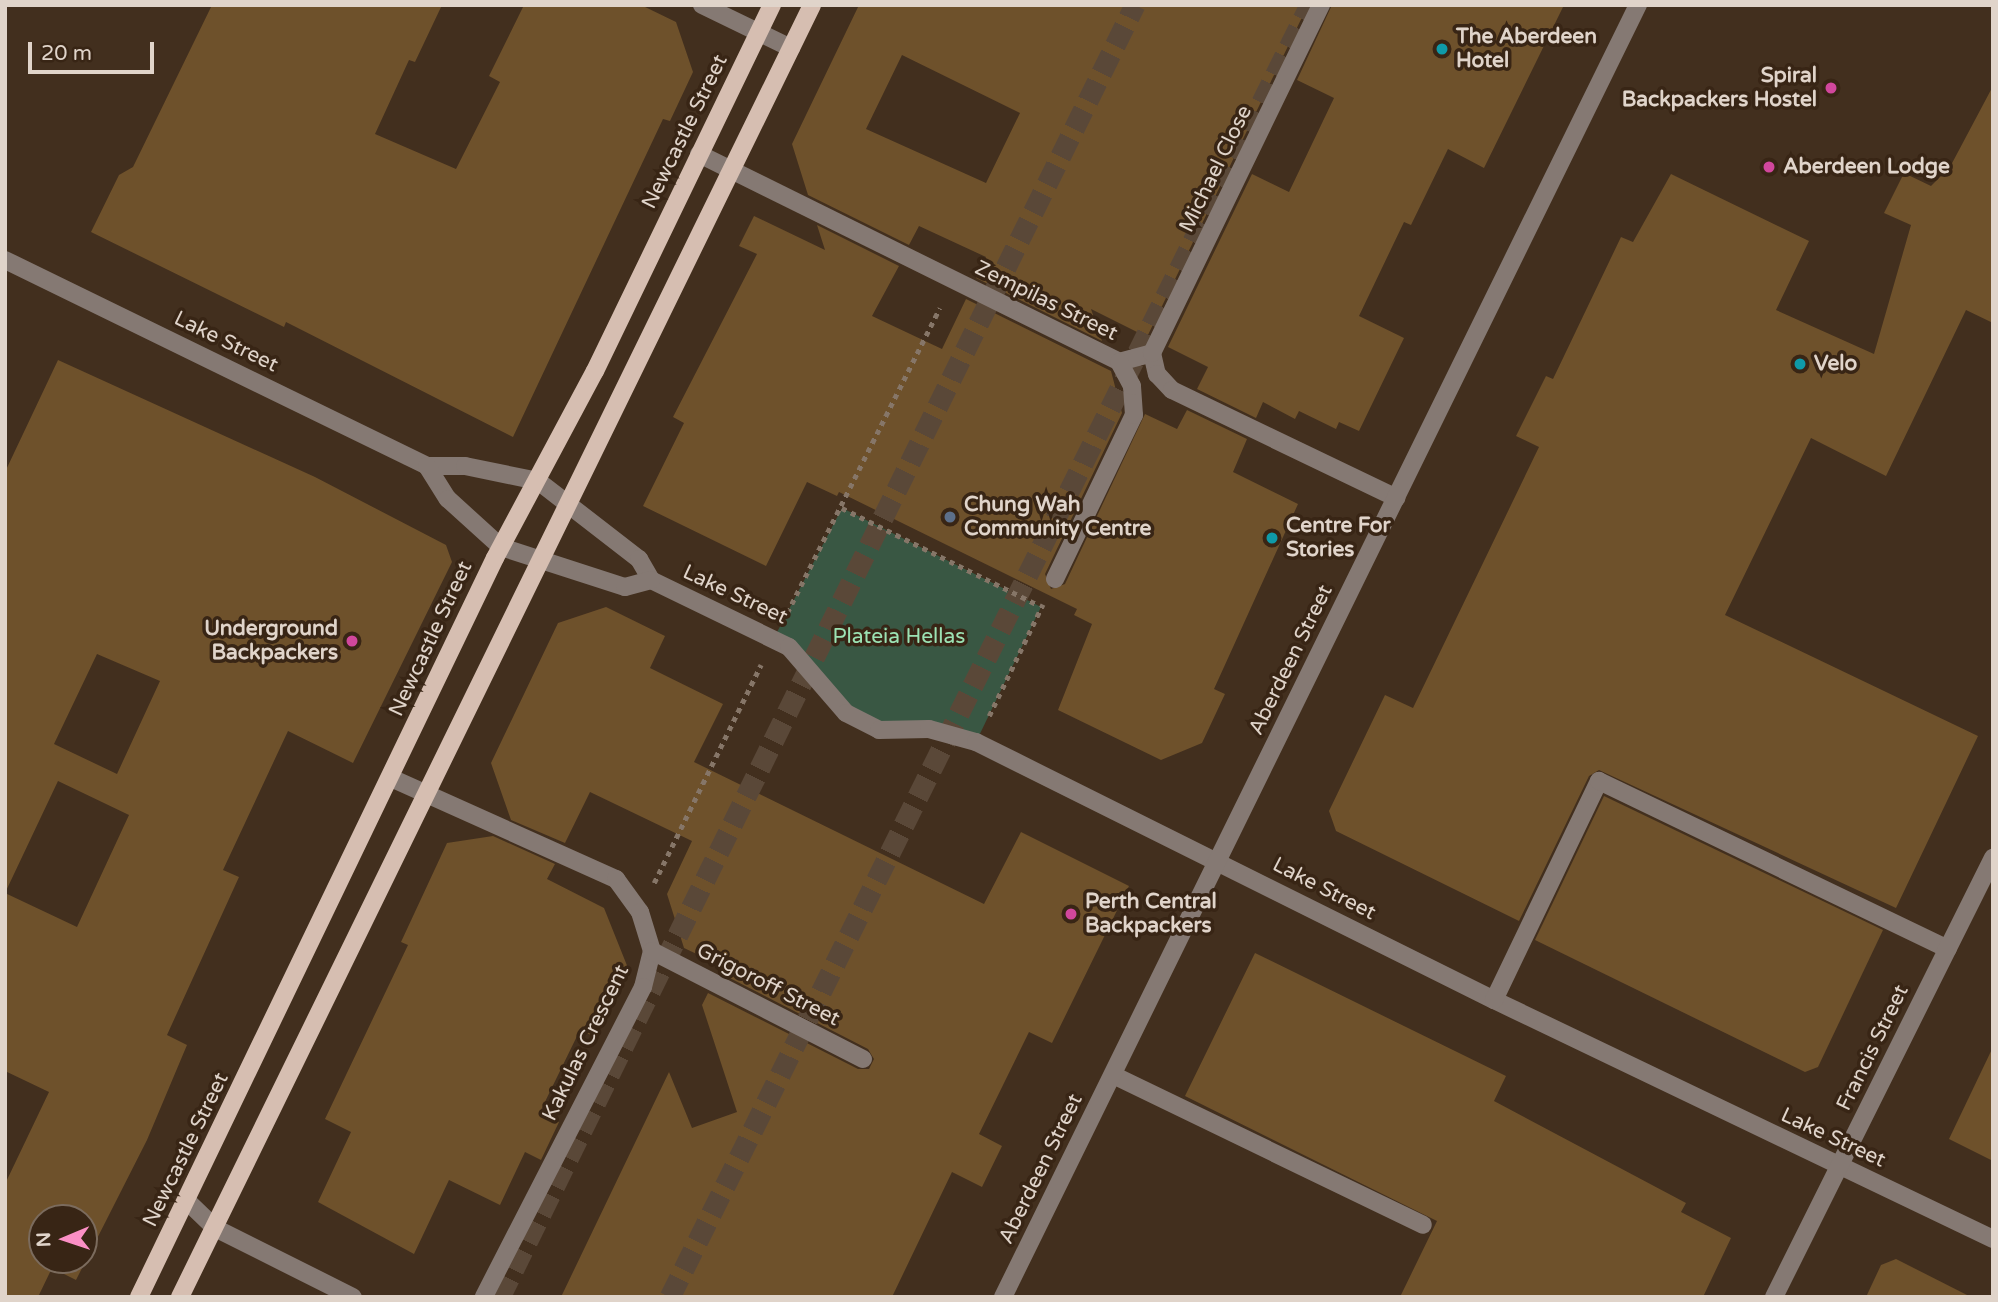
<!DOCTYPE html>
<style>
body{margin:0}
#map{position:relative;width:1998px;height:1302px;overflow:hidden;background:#422f1e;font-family:"Varela Round",sans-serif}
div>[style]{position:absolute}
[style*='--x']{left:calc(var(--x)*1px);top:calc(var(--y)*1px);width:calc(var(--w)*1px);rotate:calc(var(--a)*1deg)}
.green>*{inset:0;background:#395743}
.building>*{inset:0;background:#6e512b}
.highway-tunnel>*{height:21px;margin-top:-10.5px;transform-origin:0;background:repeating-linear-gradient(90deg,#5a4838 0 21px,transparent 0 31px)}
.path>*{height:4.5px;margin-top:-2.25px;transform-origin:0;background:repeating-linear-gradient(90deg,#867668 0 5px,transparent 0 10px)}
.minor>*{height:18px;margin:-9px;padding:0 9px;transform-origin:9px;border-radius:9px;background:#857973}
.major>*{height:18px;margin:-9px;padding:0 9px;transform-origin:9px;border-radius:9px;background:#d6beb1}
.dots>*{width:19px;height:19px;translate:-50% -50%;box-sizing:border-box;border:4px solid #382515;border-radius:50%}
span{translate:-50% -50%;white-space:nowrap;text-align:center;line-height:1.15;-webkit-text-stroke:7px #382515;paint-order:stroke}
.poi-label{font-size:21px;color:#e0d4ca;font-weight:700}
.left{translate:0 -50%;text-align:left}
.right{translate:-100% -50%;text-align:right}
.street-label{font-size:21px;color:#e0d4ca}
.park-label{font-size:21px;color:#9ce2b3}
.frame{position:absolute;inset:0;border:7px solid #e0d4ca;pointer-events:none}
.north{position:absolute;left:28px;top:1204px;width:70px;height:70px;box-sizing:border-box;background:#382515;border:2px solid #7b6b5d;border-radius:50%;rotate:268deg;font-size:19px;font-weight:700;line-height:28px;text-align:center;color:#e0d4ca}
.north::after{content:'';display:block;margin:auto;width:24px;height:32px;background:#fb8fc5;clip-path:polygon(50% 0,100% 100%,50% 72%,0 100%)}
.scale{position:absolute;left:28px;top:42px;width:126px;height:32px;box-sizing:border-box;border:4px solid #e0d4ca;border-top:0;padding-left:9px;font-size:21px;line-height:24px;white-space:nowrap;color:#e0d4ca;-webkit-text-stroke:5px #382515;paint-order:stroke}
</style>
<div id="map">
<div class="green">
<i style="clip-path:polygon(842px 508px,1041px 607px,976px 742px,878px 729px,840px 707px,775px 636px)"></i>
</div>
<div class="building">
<i style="clip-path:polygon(212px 5px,442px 5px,415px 62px,409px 60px,375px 134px,456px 169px,500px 82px,489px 76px,524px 5px,641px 5px,676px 22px,693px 72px,670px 121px,663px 119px,513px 437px,286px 322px,284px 327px,91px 232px,119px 175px,133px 167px)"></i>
<i style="clip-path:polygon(evenodd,859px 5px,1308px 5px,1147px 337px,1091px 309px,1102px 341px,976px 278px,986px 257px,919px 226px,909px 245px,808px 195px,792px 144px,859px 5px,902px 55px,1020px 113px,986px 183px,866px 129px,902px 55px)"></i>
<i style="clip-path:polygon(1332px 5px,1564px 5px,1484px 168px,1448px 149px,1411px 225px,1404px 222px,1359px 316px,1404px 338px,1359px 431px,1339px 422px,1336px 429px,1299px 411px,1295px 419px,1263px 402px,1256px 418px,1197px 389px,1208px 367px,1168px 347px,1252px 174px,1289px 192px,1334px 98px,1297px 80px)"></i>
<i style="clip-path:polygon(1993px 86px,1993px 323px,1966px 310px,1886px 476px,1811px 438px,1725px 615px,1978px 736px,1896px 908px,1599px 770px,1589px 776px,1519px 921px,1336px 831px,1329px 811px,1385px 695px,1413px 708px,1539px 447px,1516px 436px,1546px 376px,1553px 379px,1621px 237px,1633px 242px,1671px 174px,1809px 241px,1776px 310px,1874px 354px,1911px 225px,1884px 213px,1904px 173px,1931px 186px,1950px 167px)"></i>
<i style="clip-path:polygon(754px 216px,825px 250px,817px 225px,899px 266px,872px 316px,942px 349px,966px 299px,1111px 371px,1122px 413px,1045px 574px,1051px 589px,1065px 584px,1145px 414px,1177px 429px,1187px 410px,1247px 439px,1233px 472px,1298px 504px,1214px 689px,1225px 694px,1202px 743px,1161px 760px,1058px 710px,1092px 624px,1074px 615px,1077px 609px,839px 492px,837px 496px,807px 482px,766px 566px,643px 506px,684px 423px,673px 417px,757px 254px,739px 246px)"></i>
<i style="clip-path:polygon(evenodd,58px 360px,315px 477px,446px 545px,452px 562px,353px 763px,288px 731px,223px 870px,239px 877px,167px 1035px,187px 1045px,147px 1140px,76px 1280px,52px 1268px,38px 1297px,5px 1297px,5px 1184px,49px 1092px,5px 1071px,5px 472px,58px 360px,97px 654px,160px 681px,117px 774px,54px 744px,97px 654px,58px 360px,58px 781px,129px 815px,77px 927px,5px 893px,58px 781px,58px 360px,42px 1218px,84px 1218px,84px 1260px,42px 1260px,42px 1218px)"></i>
<i style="clip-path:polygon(606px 607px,665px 636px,650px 668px,723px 704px,694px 762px,984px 904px,1021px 832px,1129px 886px,1052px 1043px,1029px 1032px,979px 1134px,1002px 1146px,982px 1187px,952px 1172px,892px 1297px,561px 1297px,669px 1072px,692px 1128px,737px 1112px,702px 1005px,708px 993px,858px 1069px,869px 1069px,874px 1059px,868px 1049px,718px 972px,722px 966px,684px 948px,667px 894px,692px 841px,590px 792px,565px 843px,511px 820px,491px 763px,558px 623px)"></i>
<i style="clip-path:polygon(1604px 796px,1883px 930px,1818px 1067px,1805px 1072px,1535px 940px)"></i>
<i style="clip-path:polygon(493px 836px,555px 864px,547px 879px,604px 908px,628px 968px,593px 1036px,580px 1030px,540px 1112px,559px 1122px,541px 1160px,525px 1152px,500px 1205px,449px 1180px,414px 1254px,318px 1202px,351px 1132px,325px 1119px,408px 945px,401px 942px,447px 843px)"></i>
<i style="clip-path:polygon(1255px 953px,1506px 1076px,1494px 1101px,1686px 1203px,1681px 1212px,1731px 1238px,1703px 1297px,1400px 1297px,1437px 1221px,1185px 1096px)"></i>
<i style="clip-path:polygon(1993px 1047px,1993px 1161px,1949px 1139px)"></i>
<i style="clip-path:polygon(1896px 1259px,1971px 1297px,1866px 1297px,1881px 1265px)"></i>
</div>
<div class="highway-tunnel">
<i style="--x:500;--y:1297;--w:1440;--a:-63.83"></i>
<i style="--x:670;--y:1297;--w:1442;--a:-63.65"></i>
</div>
<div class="path">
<i style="--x:842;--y:508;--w:216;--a:26.3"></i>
<i style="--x:787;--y:613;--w:341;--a:-63.4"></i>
<i style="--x:989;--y:716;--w:124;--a:-64.3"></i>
<i style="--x:654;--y:883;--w:243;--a:-63.9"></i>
</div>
<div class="minor">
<i style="--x:702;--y:5;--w:99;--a:25.8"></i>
<i style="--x:699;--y:154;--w:469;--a:26.3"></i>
<i style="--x:1119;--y:362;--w:34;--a:-15"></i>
<i style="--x:1152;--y:353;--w:22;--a:77"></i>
<i style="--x:1157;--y:374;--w:22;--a:47"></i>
<i style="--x:1172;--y:390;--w:249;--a:25.7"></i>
<i style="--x:5;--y:260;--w:470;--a:26"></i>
<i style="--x:427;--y:466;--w:38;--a:0"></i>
<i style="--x:465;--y:466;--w:75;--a:11.6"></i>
<i style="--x:538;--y:481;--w:128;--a:37.7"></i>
<i style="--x:639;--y:559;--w:24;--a:60"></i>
<i style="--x:651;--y:580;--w:153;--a:25.9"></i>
<i style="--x:789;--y:647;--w:87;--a:49.2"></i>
<i style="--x:846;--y:713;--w:37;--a:27"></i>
<i style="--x:879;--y:730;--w:50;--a:-1.1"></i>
<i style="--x:929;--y:729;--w:49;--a:15.5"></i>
<i style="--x:976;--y:742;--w:579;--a:26.48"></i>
<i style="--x:1494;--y:1000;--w:553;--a:25.59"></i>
<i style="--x:1152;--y:353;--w:387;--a:-64.1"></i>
<i style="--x:427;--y:466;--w:39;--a:58"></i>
<i style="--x:448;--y:499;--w:72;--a:42.2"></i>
<i style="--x:501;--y:547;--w:130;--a:17.9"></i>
<i style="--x:625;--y:587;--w:27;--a:-15"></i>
<i style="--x:1055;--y:579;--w:182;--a:-64.3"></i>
<i style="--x:1134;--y:415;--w:29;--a:-94"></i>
<i style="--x:1132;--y:386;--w:27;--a:-118"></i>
<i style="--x:391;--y:778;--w:247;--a:24.2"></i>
<i style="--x:616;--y:879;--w:41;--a:54"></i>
<i style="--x:640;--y:912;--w:41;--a:72.9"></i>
<i style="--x:652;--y:951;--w:37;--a:104"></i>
<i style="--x:643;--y:987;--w:348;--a:117.2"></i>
<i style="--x:652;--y:951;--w:237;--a:27.1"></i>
<i style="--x:1494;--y:1000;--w:243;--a:-64.4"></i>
<i style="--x:1599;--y:781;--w:387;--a:25.7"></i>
<i style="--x:1113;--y:1075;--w:344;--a:25.8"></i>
<i style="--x:187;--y:1201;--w:39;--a:44"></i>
<i style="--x:215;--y:1228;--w:154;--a:26.6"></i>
<i style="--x:1003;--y:1297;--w:1440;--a:-63.83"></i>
<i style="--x:1774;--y:1297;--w:491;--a:-63.5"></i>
</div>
<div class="major">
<i style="--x:139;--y:1297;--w:820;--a:-64.28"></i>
<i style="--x:495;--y:558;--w:212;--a:-61.9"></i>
<i style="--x:595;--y:371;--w:407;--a:-64.2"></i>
<i style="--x:180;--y:1297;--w:1438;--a:-63.93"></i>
</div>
<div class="dots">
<i style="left:1442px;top:49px;background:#0f9aa8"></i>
<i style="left:1831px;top:88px;background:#d1479c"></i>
<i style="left:1769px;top:167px;background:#d1479c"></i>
<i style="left:1800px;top:364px;background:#0f9aa8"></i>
<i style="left:950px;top:517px;background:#5c6f8a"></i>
<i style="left:1272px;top:538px;background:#0f9aa8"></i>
<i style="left:352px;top:641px;background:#d1479c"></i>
<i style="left:1071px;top:914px;background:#d1479c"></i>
</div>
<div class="poi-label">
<span class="left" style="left:1456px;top:49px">The Aberdeen<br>Hotel</span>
<span class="right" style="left:1817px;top:88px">Spiral<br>Backpackers Hostel</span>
<span class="left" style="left:1783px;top:167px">Aberdeen Lodge</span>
<span class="left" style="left:1814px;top:364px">Velo</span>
<span class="left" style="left:964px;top:517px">Chung Wah<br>Community Centre</span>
<span class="left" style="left:1286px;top:538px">Centre For<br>Stories</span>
<span class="right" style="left:338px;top:641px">Underground<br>Backpackers</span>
<span class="left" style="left:1085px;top:914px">Perth Central<br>Backpackers</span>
</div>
<div class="street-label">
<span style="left:685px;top:132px;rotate:-64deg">Newcastle Street</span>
<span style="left:1216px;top:169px;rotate:-64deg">Michael Close</span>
<span style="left:1046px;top:301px;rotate:26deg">Zempilas Street</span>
<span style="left:226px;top:342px;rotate:26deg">Lake Street</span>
<span style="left:735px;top:595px;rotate:25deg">Lake Street</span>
<span style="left:431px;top:639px;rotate:-65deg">Newcastle Street</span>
<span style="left:1291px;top:660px;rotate:-64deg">Aberdeen Street</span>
<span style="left:1324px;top:889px;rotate:27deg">Lake Street</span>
<span style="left:768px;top:985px;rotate:27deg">Grigoroff Street</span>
<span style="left:586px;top:1043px;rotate:-64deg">Kakulas Crescent</span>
<span style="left:1873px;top:1048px;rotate:-64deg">Francis Street</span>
<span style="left:1833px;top:1138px;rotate:25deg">Lake Street</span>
<span style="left:186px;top:1150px;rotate:-64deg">Newcastle Street</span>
<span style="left:1041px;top:1169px;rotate:-64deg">Aberdeen Street</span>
</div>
<div class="park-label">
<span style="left:899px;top:637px">Plateia Hellas</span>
</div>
<div class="frame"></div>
<div class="north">N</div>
<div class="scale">20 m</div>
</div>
